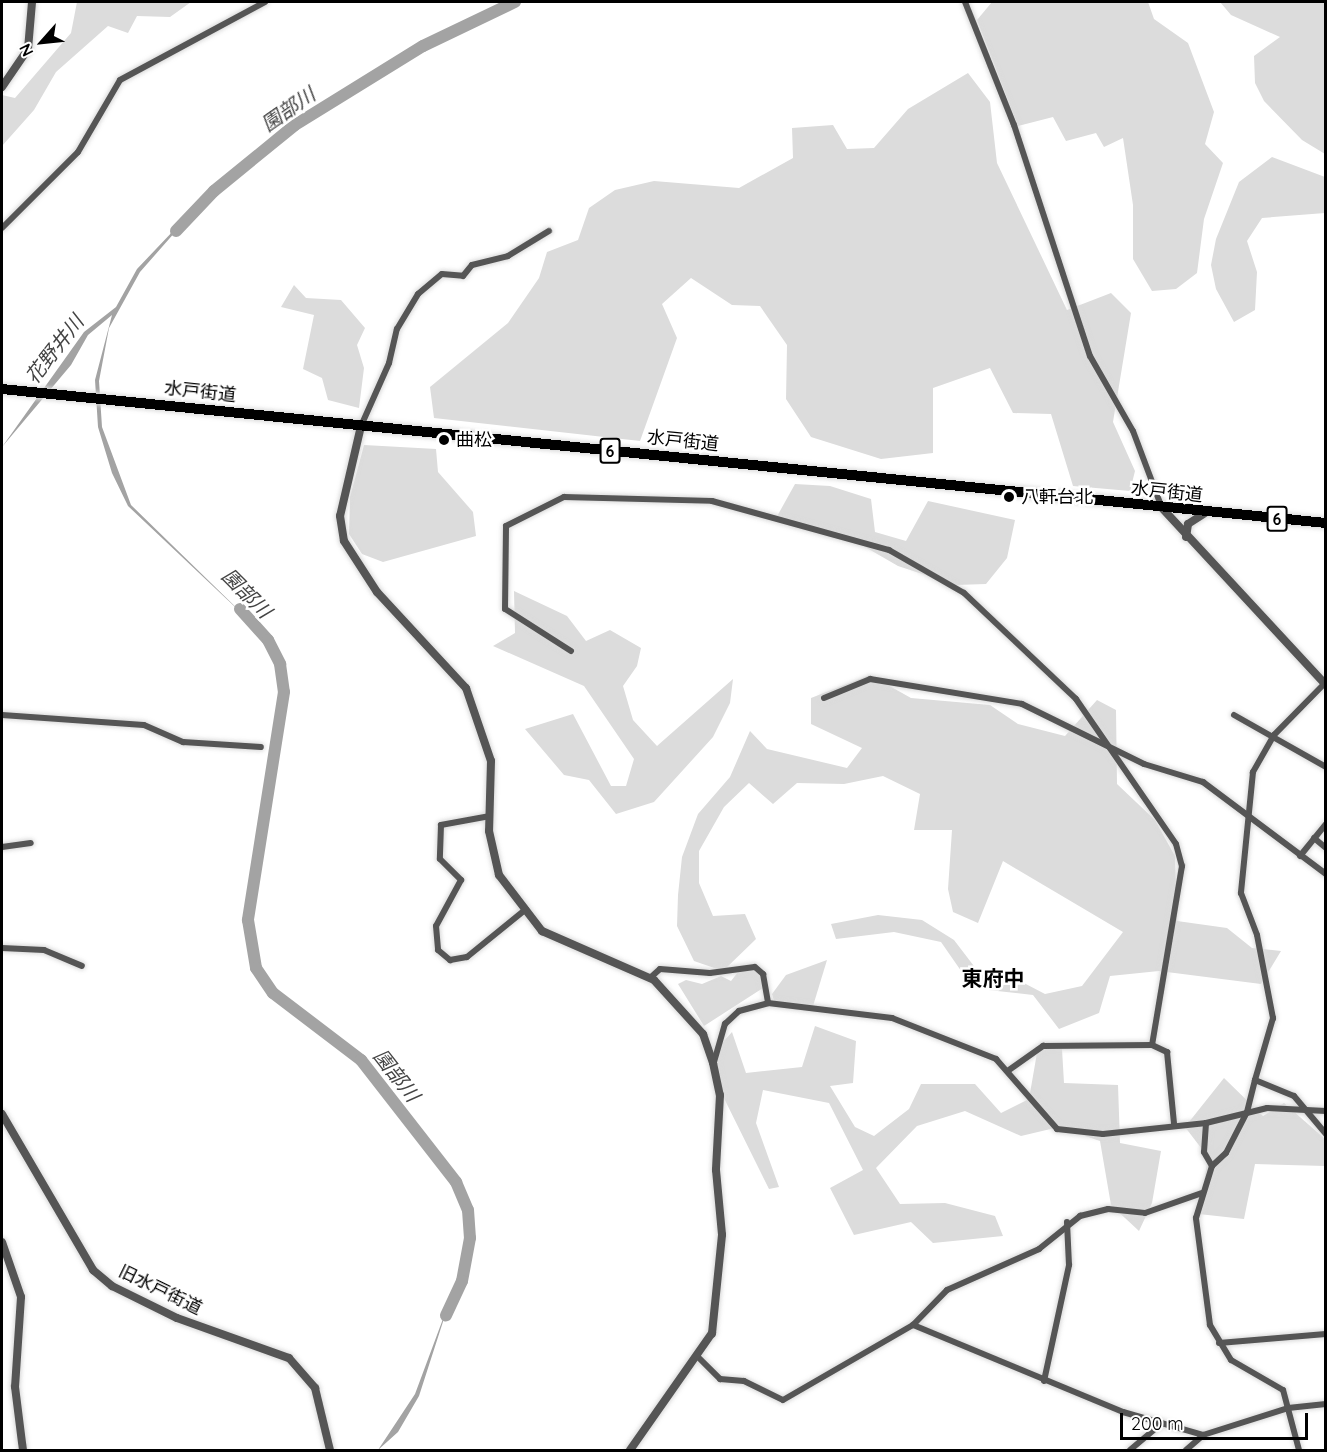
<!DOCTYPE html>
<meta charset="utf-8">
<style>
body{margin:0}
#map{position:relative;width:1327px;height:1452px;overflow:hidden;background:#fff;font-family:Quicksand,"Noto Sans JP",sans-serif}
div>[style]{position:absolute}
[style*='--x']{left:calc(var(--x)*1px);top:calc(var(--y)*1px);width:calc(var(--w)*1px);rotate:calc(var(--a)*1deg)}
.green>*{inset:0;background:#dcdcdc}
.water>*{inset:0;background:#a3a3a3}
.river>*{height:12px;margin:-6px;padding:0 6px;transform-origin:6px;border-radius:6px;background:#a3a3a3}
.roads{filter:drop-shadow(0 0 2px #dbdbdb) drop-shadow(0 0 2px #dbdbdb)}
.minor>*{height:6px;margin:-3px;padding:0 3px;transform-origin:3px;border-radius:3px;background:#555}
.tertiary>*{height:8px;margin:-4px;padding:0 4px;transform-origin:4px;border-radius:4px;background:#555}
.trunk>*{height:10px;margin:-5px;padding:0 5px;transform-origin:5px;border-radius:5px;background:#000}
.dots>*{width:16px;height:16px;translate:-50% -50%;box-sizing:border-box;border:3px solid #fff;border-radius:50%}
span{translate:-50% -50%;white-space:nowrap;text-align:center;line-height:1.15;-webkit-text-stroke:5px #fff;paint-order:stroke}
.shield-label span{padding:2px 4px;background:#fff;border:2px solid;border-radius:4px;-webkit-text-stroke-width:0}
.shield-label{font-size:16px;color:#000;font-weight:700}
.street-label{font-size:18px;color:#000}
.poi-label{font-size:18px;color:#000}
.left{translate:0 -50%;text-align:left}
.water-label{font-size:20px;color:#444;font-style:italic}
.quarter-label{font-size:21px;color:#000;font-weight:700}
.frame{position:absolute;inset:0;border:3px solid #000;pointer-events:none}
.north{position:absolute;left:12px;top:12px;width:60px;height:60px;-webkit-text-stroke:4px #fff;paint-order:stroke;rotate:243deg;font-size:16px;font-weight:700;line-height:24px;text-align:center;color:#000}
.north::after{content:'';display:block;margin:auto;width:21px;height:27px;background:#000;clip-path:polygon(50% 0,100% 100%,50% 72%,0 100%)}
.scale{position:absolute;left:1120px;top:1413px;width:188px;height:27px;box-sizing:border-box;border:3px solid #000;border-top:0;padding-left:8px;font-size:18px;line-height:21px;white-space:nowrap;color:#000;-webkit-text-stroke:4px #fff;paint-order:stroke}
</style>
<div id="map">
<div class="green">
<i style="clip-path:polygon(77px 2px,191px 2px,170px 17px,137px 16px,128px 33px,108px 26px,56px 72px,34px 110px,2px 146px,2px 95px,15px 98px,71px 33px)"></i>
<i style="clip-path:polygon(992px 2px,1148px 2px,1154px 19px,1188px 43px,1214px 112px,1205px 144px,1223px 163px,1204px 219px,1197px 273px,1176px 289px,1152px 291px,1133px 259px,1133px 205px,1123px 138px,1104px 147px,1096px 133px,1066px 141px,1053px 117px,1018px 126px,977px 20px)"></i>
<i style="clip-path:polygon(1220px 2px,1325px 2px,1325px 154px,1302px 140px,1264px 101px,1255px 83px,1254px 56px,1280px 37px,1231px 15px)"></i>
<i style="clip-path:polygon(968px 73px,990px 102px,997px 163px,1067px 310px,1111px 293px,1131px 313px,1113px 422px,1135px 471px,1130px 491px,1073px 486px,1051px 414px,1013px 413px,990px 368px,933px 388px,933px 453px,881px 459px,811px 437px,786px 399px,787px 345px,760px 306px,732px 305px,691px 278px,662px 304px,677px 338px,640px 441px,434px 418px,430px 387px,508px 323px,539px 278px,547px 252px,578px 240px,589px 208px,615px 190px,654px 181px,739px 188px,793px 158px,792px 128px,833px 125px,847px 149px,874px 148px,908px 109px)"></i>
<i style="clip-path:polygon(1272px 157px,1325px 177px,1325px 213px,1262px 218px,1247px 241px,1257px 272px,1255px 310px,1234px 322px,1216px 289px,1211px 265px,1216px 239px,1239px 182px)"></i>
<i style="clip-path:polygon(294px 285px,306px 298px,341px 300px,365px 328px,357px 345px,364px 368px,359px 408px,328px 400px,322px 378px,303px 369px,314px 315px,281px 307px)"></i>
<i style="clip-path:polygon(364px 445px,436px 449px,438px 472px,473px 512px,476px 536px,383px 562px,362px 554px,349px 534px,350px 497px)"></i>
<i style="clip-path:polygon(795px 484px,830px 486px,871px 499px,875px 532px,906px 541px,928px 501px,1015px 520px,1007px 558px,986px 584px,956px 585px,898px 566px,841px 533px,775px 520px)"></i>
<i style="clip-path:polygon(514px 591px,567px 616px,586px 641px,610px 630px,641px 648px,637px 666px,623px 686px,633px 720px,657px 746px,733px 679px,730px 703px,713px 737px,654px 802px,616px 814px,589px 780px,564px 775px,525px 729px,573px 714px,611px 786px,626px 786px,634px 759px,584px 686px,493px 646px,515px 633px)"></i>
<i style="clip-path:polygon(870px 675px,911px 698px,990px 705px,1018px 724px,1065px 736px,1097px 700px,1116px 710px,1117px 784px,1155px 820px,1175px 856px,1177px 921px,1227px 928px,1252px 948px,1281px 951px,1261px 984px,1159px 971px,1110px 976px,1099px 1013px,1059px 1029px,1033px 995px,988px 990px,966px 978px,941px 942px,894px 932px,836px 939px,831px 924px,878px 915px,922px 920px,954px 940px,980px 974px,1022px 982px,1045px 994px,1082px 986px,1123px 932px,1003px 861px,978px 923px,953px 912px,948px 889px,952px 830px,914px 830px,920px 794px,883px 776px,844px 784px,797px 783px,773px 804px,749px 783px,724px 807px,699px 851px,699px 883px,713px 916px,745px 914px,756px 939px,723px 971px,694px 961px,677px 926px,678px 895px,682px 857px,698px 814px,730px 777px,750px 731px,767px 749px,847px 768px,862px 748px,811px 724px,811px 698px)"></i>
<i style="clip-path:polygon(827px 960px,813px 1006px,775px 1004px,772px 994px,786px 975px)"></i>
<i style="clip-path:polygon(742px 967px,760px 970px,763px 988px,704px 1026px,678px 984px,686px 980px,702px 984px,721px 976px,731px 981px)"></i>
<i style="clip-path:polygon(815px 1026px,856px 1041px,853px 1083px,830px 1086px,855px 1127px,874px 1136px,909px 1109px,921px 1084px,975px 1084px,1001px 1113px,1029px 1099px,1038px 1047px,1062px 1049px,1064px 1083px,1118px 1085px,1120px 1143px,1161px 1151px,1152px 1203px,1139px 1231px,1111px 1205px,1100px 1141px,1059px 1127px,1021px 1136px,965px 1111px,917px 1126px,876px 1168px,900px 1204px,945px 1203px,995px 1216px,1003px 1236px,933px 1243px,911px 1222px,854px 1235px,830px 1188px,863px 1170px,829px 1103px,763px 1090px,756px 1123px,779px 1187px,769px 1189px,713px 1076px,715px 1051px,732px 1032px,746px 1073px,802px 1067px)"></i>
<i style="clip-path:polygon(1224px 1078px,1263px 1116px,1284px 1103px,1325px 1139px,1325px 1166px,1255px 1164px,1244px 1219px,1199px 1214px,1208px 1157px,1185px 1127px)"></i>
</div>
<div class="water">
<i style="clip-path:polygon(213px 189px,140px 272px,109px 328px,99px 381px,102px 427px,131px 505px,251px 622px,128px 506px,112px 473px,98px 427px,95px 380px,112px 315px,88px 335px,71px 365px,2px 447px,84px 332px,116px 307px,137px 269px)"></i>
<i style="clip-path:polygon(450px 1300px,419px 1396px,398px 1432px,378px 1450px,415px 1394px)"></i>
</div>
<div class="river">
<i style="--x:176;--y:231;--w:55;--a:-46.5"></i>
<i style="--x:214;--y:191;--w:104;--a:-39.2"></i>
<i style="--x:295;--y:125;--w:150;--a:-31.7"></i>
<i style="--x:423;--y:46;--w:102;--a:-25.6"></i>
<i style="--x:240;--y:609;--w:42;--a:47.9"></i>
<i style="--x:268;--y:640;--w:27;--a:63"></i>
<i style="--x:280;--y:664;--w:28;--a:82"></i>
<i style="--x:284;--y:692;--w:231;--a:99"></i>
<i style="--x:248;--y:920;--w:49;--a:80.5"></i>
<i style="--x:256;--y:968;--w:30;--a:56"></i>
<i style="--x:273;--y:993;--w:111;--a:37.3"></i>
<i style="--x:361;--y:1060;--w:155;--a:52.1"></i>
<i style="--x:456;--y:1182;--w:30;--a:67"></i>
<i style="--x:468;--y:1210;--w:28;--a:86"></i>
<i style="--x:470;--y:1238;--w:44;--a:100.5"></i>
<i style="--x:462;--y:1281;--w:38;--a:115"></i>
</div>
<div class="roads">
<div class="minor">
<i style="--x:965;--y:2;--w:132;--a:68.3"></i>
<i style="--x:1014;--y:125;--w:243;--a:71.8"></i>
<i style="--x:1090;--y:356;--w:86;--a:60.2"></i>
<i style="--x:1133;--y:431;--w:82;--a:69.4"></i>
<i style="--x:2;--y:228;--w:107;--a:-45"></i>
<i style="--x:78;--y:152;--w:83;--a:-59.7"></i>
<i style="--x:120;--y:80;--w:165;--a:-28.3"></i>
<i style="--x:361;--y:426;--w:69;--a:-66"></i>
<i style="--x:389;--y:363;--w:35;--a:-77"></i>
<i style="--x:397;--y:329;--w:41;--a:-59"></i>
<i style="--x:418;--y:294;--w:31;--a:-40"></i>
<i style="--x:442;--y:274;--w:21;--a:5"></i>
<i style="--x:463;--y:276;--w:14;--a:-51"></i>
<i style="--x:472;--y:265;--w:37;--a:-14"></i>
<i style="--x:508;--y:256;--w:48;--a:-31.4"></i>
<i style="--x:571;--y:651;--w:78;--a:-147.5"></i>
<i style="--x:505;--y:609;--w:83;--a:-89.3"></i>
<i style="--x:506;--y:526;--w:65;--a:-26.6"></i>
<i style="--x:564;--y:497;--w:148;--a:1.5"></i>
<i style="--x:712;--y:501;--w:184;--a:15.5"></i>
<i style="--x:889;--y:550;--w:86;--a:29.8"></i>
<i style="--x:964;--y:593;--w:154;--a:43.4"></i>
<i style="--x:1076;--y:699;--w:176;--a:55.4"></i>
<i style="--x:1176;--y:844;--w:23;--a:75"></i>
<i style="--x:1182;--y:866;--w:181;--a:99.5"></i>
<i style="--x:1326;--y:682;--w:74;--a:134.5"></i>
<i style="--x:1274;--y:735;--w:43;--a:119.6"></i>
<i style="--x:1253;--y:772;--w:122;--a:95.7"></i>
<i style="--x:1241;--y:893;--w:45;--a:69.1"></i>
<i style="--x:1257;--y:935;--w:85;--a:79.1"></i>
<i style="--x:1273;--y:1018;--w:65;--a:106.2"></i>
<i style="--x:1255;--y:1080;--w:42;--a:22.3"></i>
<i style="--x:1294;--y:1096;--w:50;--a:49.9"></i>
<i style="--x:824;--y:698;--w:50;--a:-22.4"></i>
<i style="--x:870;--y:679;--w:154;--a:9.3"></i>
<i style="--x:1022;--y:704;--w:136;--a:26.2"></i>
<i style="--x:1144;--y:764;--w:62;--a:17"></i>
<i style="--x:1203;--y:782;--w:154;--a:36.8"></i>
<i style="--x:2;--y:715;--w:142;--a:4"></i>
<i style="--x:144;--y:725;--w:43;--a:23.6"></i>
<i style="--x:183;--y:742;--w:78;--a:3.7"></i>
<i style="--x:1234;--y:715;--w:106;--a:29.5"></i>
<i style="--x:490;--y:816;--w:50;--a:169.6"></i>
<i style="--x:441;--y:825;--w:34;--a:92"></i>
<i style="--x:440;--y:859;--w:30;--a:45"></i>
<i style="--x:461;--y:880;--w:52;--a:118.5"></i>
<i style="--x:436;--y:926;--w:24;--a:85"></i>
<i style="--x:438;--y:950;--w:16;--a:40"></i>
<i style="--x:450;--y:960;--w:17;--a:-10"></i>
<i style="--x:467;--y:957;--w:76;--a:-39.1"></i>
<i style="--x:1314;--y:838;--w:16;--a:40"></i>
<i style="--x:2;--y:847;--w:29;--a:-8"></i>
<i style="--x:1300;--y:856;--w:41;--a:-50.9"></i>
<i style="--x:2;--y:948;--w:42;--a:2.7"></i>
<i style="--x:44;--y:950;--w:41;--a:22.8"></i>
<i style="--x:650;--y:978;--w:13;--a:-42"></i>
<i style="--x:660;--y:969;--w:50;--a:4.6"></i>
<i style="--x:710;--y:973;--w:45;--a:-7.6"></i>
<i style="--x:755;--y:967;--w:11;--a:41"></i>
<i style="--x:763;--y:974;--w:29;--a:80"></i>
<i style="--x:768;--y:1003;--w:125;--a:6.9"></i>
<i style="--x:892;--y:1018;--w:112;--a:21.5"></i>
<i style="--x:996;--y:1059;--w:93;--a:48.9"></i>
<i style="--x:1057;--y:1129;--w:46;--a:6.2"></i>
<i style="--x:1103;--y:1134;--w:104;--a:-6.1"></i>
<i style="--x:714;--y:1062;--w:40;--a:-74"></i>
<i style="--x:725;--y:1024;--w:19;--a:-43"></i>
<i style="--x:739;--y:1011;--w:30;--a:-15"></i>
<i style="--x:1009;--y:1070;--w:42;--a:-35.2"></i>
<i style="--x:1043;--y:1046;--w:109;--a:-0.5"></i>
<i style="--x:1152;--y:1045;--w:17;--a:25"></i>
<i style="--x:1167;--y:1052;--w:72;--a:84.4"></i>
<i style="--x:1212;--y:1166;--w:19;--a:-43"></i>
<i style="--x:1226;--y:1153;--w:46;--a:-62.9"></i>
<i style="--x:1247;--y:1112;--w:33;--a:-76"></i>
<i style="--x:913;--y:1325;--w:227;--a:22.5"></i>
<i style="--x:1123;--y:1412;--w:83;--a:16"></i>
<i style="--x:1219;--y:1343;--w:107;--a:-4.8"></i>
<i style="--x:699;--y:1358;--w:30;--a:45"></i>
<i style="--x:720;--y:1379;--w:24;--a:5"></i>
<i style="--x:744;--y:1381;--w:43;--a:26"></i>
<i style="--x:783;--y:1400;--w:150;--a:-30"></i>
<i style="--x:913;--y:1325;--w:49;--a:-45.8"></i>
<i style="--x:947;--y:1290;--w:101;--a:-24"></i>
<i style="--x:1039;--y:1249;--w:53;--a:-38.8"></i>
<i style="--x:1080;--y:1216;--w:29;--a:-14"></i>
<i style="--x:1108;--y:1209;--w:37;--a:6"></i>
<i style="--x:1145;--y:1213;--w:60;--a:-19.3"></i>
<i style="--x:1044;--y:1381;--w:119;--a:-77.8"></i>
<i style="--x:1069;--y:1265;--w:43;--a:-92.7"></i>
<i style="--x:1130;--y:1450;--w:38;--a:-40"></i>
<i style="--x:1186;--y:1450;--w:23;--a:-41"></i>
<i style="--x:1203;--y:1435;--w:89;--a:-17.6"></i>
<i style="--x:1288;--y:1408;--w:38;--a:-6"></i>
<i style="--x:1299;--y:1450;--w:62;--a:-104.9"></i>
<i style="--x:1283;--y:1390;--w:60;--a:-150"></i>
<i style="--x:1231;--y:1360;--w:41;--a:-121"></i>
<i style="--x:1210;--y:1325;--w:108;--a:-97.5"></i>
<i style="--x:1196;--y:1218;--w:54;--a:-72.9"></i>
<i style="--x:1212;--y:1166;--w:16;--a:-120"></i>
<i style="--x:1204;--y:1152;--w:29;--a:-86"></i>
<i style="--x:1206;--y:1123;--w:63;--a:-13.8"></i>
<i style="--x:1267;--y:1108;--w:59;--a:2.9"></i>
</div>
<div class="tertiary">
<i style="--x:2;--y:87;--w:46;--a:-55.6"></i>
<i style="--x:28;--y:49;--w:47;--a:-85.1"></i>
<i style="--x:361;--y:426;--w:92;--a:103.1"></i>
<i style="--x:340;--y:516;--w:25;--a:81"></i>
<i style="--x:344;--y:541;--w:61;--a:57.1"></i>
<i style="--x:377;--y:592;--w:131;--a:47.2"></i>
<i style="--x:466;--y:688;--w:77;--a:71.1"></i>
<i style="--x:491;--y:761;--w:70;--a:91.6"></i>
<i style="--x:489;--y:831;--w:45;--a:77.2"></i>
<i style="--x:499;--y:875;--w:71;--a:52.5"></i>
<i style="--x:542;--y:931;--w:122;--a:23.6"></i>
<i style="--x:654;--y:980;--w:73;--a:47.8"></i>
<i style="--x:703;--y:1034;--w:31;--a:71"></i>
<i style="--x:713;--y:1063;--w:33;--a:78"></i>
<i style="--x:720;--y:1095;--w:75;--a:93.1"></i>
<i style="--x:716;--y:1170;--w:65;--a:84.7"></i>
<i style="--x:722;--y:1235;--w:99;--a:95.8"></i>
<i style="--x:712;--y:1333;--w:143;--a:125"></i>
<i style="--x:1162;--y:508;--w:241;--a:47.2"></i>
<i style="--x:1186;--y:537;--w:13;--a:-81"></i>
<i style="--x:1188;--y:524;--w:20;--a:-33"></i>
<i style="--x:2;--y:1114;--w:181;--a:59.7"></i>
<i style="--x:93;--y:1270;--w:25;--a:40"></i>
<i style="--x:112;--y:1286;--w:72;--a:26.2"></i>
<i style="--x:177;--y:1318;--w:119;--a:19.7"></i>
<i style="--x:289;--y:1358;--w:40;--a:49"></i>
<i style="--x:315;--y:1388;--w:64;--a:76.4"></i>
<i style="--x:2;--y:1242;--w:58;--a:70.9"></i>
<i style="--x:21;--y:1297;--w:90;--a:93.8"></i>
<i style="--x:15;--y:1387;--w:64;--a:82.8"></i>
</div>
<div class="trunk">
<i style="--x:2;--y:389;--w:1331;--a:5.78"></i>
</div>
</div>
<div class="dots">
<i style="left:444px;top:440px;background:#000"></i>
<i style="left:1009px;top:497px;background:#000"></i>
</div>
<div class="shield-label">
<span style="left:610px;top:451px">6</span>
<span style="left:1277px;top:519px">6</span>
</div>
<div class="street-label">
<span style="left:200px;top:392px;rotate:6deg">水戸街道</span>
<span style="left:683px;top:441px;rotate:6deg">水戸街道</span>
<span style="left:1167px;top:492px;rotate:6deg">水戸街道</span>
<span style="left:160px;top:1290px;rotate:26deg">旧水戸街道</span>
</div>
<div class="poi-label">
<span class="left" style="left:456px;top:440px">曲松</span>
<span class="left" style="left:1021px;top:497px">八軒台北</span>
</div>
<div class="water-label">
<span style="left:288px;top:109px;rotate:-35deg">園部川</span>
<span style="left:54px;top:349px;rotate:-52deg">花野井川</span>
<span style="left:247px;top:593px;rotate:45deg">園部川</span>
<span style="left:397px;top:1075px;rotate:52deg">園部川</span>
</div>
<div class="quarter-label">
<span style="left:993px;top:978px">東府中</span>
</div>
<div class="frame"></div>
<div class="north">N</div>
<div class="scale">200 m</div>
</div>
